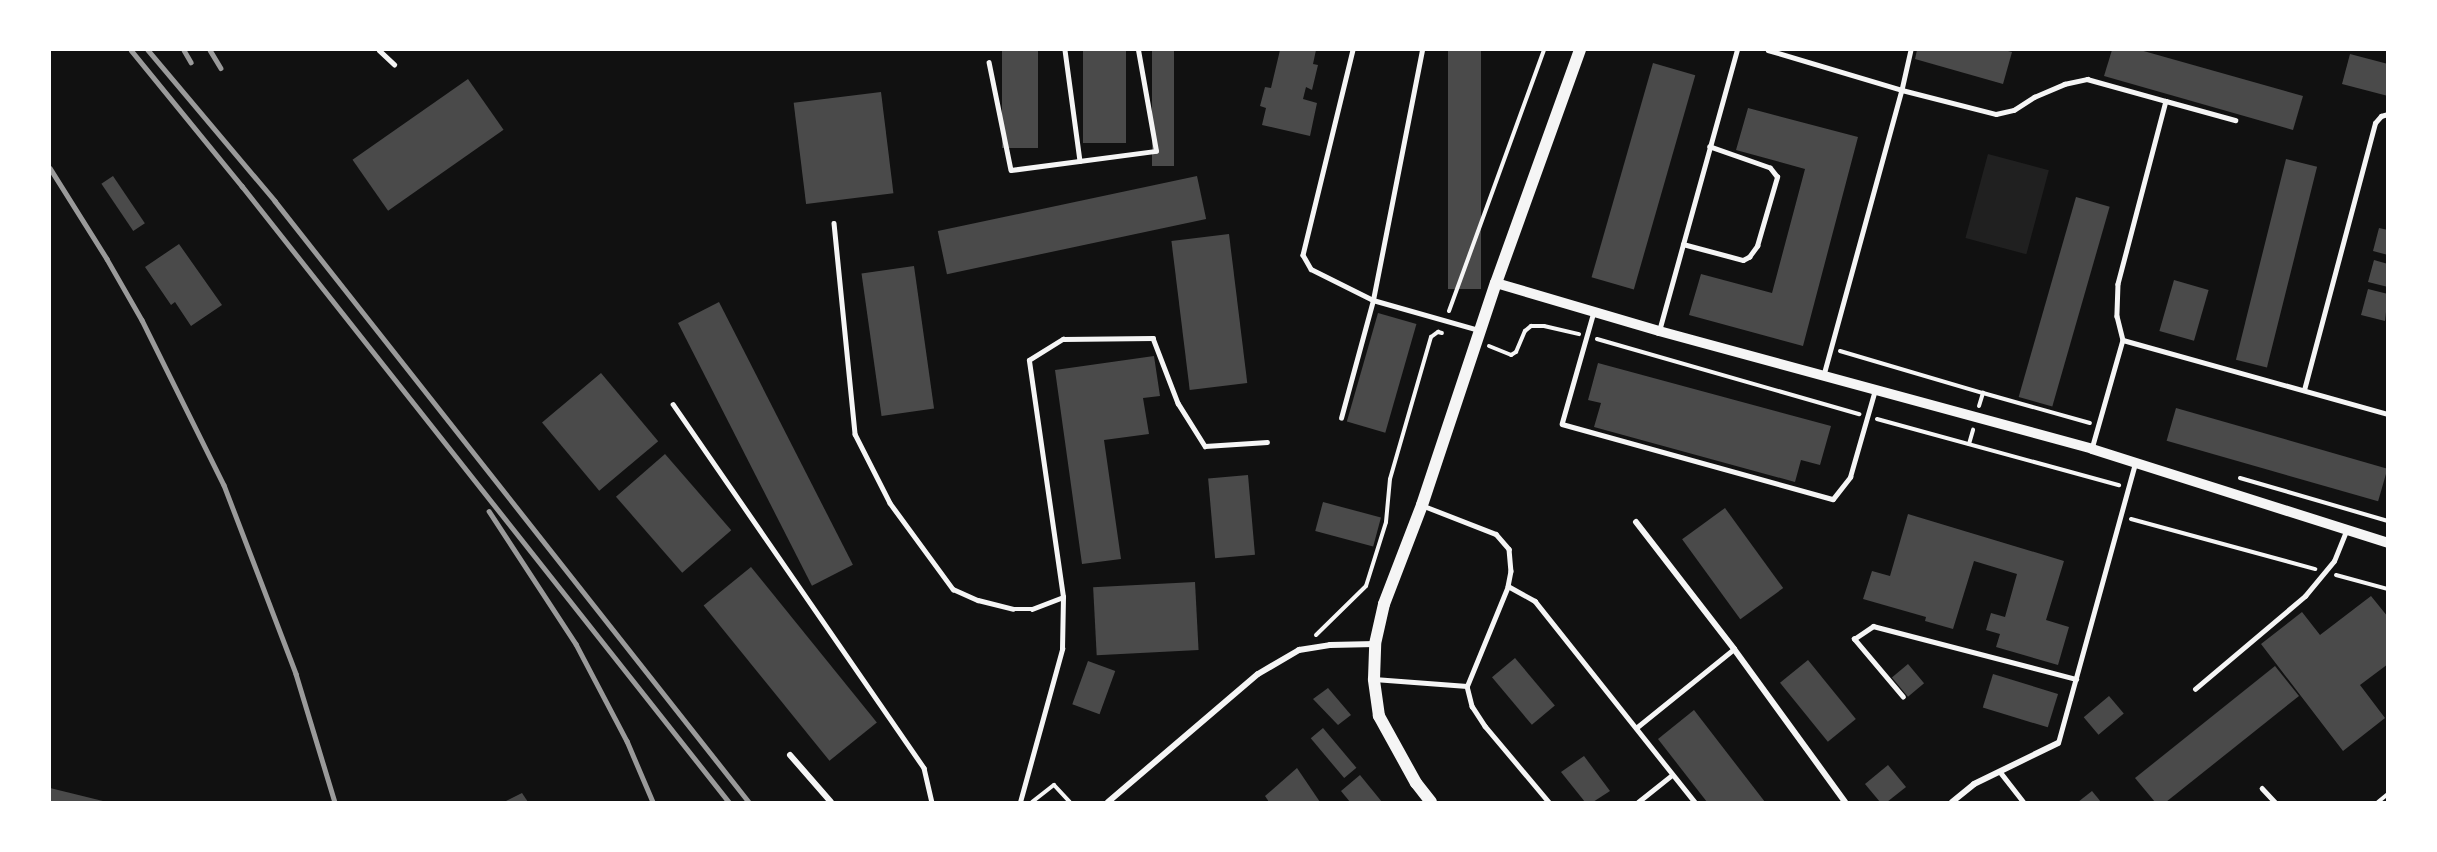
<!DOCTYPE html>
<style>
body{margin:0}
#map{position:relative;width:2437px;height:852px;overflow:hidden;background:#111;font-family:Overpass,sans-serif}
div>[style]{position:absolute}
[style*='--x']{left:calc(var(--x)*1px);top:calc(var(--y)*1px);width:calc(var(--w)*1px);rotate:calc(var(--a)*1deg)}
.green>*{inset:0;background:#202020;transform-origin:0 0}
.building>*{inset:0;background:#4a4a4a;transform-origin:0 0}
.path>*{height:4px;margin:-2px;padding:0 2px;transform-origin:2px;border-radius:2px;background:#f5f5f5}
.service>*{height:4.5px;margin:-2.25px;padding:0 2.25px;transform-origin:2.25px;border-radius:2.25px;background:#f5f5f5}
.minor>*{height:6px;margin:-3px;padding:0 3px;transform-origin:3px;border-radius:3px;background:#f5f5f5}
.tertiary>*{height:10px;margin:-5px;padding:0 5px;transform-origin:5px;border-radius:5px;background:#f5f5f5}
.secondary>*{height:12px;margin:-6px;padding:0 6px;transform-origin:6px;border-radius:6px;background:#f5f5f5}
.rail>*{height:4.5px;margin:-2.25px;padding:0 2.25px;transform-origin:2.25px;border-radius:2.25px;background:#9a9a9a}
span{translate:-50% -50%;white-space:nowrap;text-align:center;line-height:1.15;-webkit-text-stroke:4.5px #fff;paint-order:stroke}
.frame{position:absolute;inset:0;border:51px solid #fff;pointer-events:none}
</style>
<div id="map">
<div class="green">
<i style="left:1988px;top:154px;width:63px;height:87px;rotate:15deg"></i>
</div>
<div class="building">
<i style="left:1002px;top:50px;width:36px;height:98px"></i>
<i style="left:1083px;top:50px;width:43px;height:93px"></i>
<i style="left:1152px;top:50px;width:22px;height:116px"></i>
<i style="clip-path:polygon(1280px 50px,1316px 50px,1313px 64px,1318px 65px,1312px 90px,1306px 87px,1303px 99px,1317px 103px,1310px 136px,1262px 125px,1266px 108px,1260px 106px,1265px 87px,1271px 88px)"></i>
<i style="left:1448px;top:50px;width:33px;height:239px"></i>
<i style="clip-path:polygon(1917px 50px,2004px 50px,2012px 52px,2003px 84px,1915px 59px)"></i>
<i style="clip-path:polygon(2112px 50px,2140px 50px,2303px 96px,2293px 130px,2104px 76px)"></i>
<i style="clip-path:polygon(2350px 54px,2388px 64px,2388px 96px,2342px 84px)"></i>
<i style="left:1653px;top:63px;width:44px;height:223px;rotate:16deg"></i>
<i style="left:468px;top:79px;width:62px;height:141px;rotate:55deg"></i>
<i style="left:881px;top:92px;width:102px;height:88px;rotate:83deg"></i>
<i style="clip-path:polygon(1748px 108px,1858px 137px,1803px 346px,1689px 315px,1701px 274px,1772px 293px,1805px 169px,1736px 150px)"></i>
<i style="left:2286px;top:159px;width:32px;height:207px;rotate:14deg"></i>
<i style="left:113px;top:176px;width:57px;height:14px;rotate:56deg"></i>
<i style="left:1197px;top:176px;width:44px;height:265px;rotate:78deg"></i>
<i style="left:2076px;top:197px;width:35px;height:208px;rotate:16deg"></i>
<i style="clip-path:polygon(2379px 228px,2388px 230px,2388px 255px,2373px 251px)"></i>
<i style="left:1229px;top:234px;width:150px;height:58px;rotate:83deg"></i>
<i style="clip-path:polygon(179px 244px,222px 305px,191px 326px,175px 302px,171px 305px,145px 267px)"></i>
<i style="clip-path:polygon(2374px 260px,2388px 264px,2388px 287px,2368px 282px)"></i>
<i style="left:914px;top:266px;width:144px;height:53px;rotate:82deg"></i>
<i style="left:2174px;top:280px;width:36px;height:53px;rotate:16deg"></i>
<i style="clip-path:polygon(2368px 289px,2388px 294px,2385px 321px,2361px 315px)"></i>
<i style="left:719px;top:302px;width:295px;height:46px;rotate:63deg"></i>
<i style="left:1378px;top:313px;width:40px;height:113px;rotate:16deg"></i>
<i style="clip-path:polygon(1154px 356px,1160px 396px,1143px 398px,1149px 434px,1104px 440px,1121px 559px,1082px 564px,1055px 370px)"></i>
<i style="clip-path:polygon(1598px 363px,1831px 426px,1820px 465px,1801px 460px,1795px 482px,1594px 427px,1601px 403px,1588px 400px)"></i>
<i style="left:601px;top:373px;width:89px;height:77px;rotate:50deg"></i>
<i style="left:2176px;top:408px;width:220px;height:34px;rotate:16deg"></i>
<i style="left:665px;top:454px;width:101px;height:65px;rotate:49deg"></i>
<i style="left:1248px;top:475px;width:80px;height:40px;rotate:85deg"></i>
<i style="left:1323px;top:502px;width:60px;height:30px;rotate:15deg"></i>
<i style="left:1725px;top:508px;width:99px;height:53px;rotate:54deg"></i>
<i style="clip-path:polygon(1908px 514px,2064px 561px,2046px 620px,2069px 627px,2058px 665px,1996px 647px,2000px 634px,1986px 630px,1991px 613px,2005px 617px,2017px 574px,1974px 561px,1953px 629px,1925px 621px,1926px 617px,1863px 599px,1872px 571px,1890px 576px)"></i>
<i style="left:751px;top:567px;width:200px;height:61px;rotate:51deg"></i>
<i style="left:1195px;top:582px;width:68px;height:102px;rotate:87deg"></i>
<i style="clip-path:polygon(2371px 596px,2388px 617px,2388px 664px,2360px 685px,2385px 718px,2343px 751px,2261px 644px,2302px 612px,2320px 635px)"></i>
<i style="left:1515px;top:658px;width:62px;height:30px;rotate:50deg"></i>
<i style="left:1808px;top:660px;width:76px;height:36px;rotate:51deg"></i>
<i style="left:1088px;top:661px;width:29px;height:46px;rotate:20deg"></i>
<i style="left:1908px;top:664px;width:25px;height:21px;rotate:50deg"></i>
<i style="clip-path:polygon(2275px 666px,2299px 696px,2166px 802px,2155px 802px,2135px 778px)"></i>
<i style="left:1993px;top:674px;width:68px;height:35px;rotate:17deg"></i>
<i style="clip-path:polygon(1328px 688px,1351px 715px,1338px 725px,1313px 699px)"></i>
<i style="left:2109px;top:696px;width:23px;height:33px;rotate:50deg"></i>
<i style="clip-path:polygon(1694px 710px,1765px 802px,1707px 802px,1658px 739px)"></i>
<i style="left:1323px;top:728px;width:52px;height:16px;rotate:50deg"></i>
<i style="clip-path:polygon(1584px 756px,1610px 791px,1593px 802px,1585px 802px,1561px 772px)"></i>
<i style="clip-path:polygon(1888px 765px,1906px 787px,1887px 802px,1880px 802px,1865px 784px)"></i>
<i style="clip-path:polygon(1297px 768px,1320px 802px,1269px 802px,1265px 796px)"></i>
<i style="clip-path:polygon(1360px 775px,1382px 802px,1350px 802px,1341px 791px)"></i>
<i style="clip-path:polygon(50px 788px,107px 802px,50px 802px)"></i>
<i style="clip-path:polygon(2092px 791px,2101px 802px,2078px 802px)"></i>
<i style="clip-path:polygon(522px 793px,528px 802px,504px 802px)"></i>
</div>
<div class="path">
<i style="--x:1449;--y:311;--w:278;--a:-70"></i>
<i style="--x:1597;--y:339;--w:273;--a:16"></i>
<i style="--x:1489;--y:346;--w:24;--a:22"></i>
<i style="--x:1511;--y:355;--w:6;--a:-31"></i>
<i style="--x:1516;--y:352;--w:23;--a:-67"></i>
<i style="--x:1525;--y:331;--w:8;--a:-40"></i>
<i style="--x:1531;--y:326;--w:13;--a:0"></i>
<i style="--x:1544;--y:326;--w:36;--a:13"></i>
<i style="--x:1840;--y:351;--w:149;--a:16.4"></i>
<i style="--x:1979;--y:406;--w:14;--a:-73"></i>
<i style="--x:1983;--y:393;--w:111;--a:15.7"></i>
<i style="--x:1877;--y:419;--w:251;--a:15.3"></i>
<i style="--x:1969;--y:444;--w:15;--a:-74"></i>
<i style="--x:2240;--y:478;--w:154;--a:16.2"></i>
<i style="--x:2131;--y:519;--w:191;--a:15.2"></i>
<i style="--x:2336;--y:575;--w:54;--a:15.1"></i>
<i style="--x:1316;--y:635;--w:70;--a:-44.4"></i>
<i style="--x:1366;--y:586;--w:67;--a:-72.6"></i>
<i style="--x:1386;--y:522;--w:43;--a:-84.7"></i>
<i style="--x:1390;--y:479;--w:148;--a:-73.9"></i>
<i style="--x:1431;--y:337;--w:9;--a:-36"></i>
<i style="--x:1438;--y:332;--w:4;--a:14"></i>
<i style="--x:1032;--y:802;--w:28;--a:-38"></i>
<i style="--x:1054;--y:785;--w:23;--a:47"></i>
<i style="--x:2378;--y:802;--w:13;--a:-39"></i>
</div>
<div class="service">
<i style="--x:379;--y:50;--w:21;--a:43"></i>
<i style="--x:1065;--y:50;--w:112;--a:82.3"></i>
<i style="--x:1353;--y:50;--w:211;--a:103.7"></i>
<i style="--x:1303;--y:255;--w:16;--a:60"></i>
<i style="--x:1311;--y:269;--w:69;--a:26.6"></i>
<i style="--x:1373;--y:300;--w:110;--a:15.8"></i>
<i style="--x:1768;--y:50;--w:140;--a:16.6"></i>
<i style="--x:1902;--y:90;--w:295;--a:105.3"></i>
<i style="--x:1911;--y:50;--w:41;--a:102.7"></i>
<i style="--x:1902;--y:90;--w:97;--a:14.3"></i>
<i style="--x:1996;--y:114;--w:18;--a:-13"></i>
<i style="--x:2014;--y:110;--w:24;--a:-33"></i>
<i style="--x:2034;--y:97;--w:33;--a:-23"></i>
<i style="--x:2064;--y:84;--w:24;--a:-12"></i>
<i style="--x:2087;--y:79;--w:82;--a:15.6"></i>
<i style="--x:2166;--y:101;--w:189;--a:104.7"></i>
<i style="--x:2118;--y:284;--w:32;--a:92"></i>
<i style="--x:2117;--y:316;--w:25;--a:76"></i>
<i style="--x:2123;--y:340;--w:113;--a:105.9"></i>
<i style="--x:989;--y:62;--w:110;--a:78.5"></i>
<i style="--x:1011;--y:170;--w:146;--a:-7.5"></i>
<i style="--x:1156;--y:151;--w:103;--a:-100.1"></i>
<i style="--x:2166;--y:101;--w:72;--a:15.4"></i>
<i style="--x:834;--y:223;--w:212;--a:84.3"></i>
<i style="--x:855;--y:434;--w:77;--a:63.1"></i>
<i style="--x:890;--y:503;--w:107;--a:53.8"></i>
<i style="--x:953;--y:589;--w:27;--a:24"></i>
<i style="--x:978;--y:600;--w:36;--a:14"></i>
<i style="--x:1013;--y:609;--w:19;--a:0"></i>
<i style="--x:1032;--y:609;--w:33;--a:-21"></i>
<i style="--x:1683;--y:244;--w:62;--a:14.9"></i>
<i style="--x:1743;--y:260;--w:7;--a:-27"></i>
<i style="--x:1749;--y:257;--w:14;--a:-54"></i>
<i style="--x:1757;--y:246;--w:72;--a:-73.8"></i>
<i style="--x:1777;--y:177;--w:11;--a:-128"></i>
<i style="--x:1770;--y:168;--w:64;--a:-160.7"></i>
<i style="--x:1594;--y:312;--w:116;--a:105.9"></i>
<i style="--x:1562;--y:424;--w:281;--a:15.5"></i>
<i style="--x:1833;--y:499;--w:28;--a:-52"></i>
<i style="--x:1850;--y:477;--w:91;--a:-74"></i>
<i style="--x:1659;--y:331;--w:292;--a:-74.5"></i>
<i style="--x:2123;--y:340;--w:275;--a:15.6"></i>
<i style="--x:2304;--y:390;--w:276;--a:-75.1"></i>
<i style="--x:2375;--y:123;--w:9;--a:-49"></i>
<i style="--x:2381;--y:116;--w:7;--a:-16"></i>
<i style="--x:673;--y:404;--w:442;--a:55.4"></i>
<i style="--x:924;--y:768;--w:35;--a:77"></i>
<i style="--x:1341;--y:418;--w:122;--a:-74.8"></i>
<i style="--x:1373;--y:300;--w:255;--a:-78.9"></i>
<i style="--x:1424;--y:506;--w:77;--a:21.3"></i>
<i style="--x:1496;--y:534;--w:20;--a:49"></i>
<i style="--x:1509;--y:549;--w:22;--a:85"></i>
<i style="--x:1511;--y:571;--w:15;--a:101"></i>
<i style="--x:1508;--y:586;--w:31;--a:29"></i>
<i style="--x:1535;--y:601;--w:257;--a:51.5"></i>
<i style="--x:1374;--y:679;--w:93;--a:4.3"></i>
<i style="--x:1467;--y:686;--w:21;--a:76"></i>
<i style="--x:1472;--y:706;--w:24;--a:57"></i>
<i style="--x:1485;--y:726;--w:99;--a:49.9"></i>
<i style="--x:1467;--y:686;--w:108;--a:-67.7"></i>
<i style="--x:2195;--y:689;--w:144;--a:-40.2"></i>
<i style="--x:2305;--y:596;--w:45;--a:-50.4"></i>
<i style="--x:2334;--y:561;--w:31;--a:-68"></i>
<i style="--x:1903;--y:697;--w:76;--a:-130.2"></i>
<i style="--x:1854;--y:639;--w:23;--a:-34"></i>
<i style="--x:1873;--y:626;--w:210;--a:14.6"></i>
<i style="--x:1636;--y:728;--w:126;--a:-38.9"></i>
<i style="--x:2058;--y:743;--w:290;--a:-74.6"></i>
<i style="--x:2001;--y:773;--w:37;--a:52"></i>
<i style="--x:2262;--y:788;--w:19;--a:47"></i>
<i style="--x:1020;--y:802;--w:159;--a:-74.6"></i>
<i style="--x:1062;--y:649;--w:52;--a:-88.9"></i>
<i style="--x:1063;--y:597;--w:239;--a:-98.2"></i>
<i style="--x:1029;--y:360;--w:40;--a:-32"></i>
<i style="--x:1063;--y:339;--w:90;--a:-0.6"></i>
<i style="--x:1153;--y:338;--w:70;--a:69"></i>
<i style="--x:1178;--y:403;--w:51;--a:57.9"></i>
<i style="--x:1205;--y:446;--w:62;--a:-3.7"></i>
<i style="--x:1638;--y:802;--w:43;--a:-38.5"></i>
</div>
<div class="minor">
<i style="--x:1636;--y:522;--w:160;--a:52.3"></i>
<i style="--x:1734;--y:649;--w:189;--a:54"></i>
<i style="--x:790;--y:755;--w:62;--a:48.9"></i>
<i style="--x:1108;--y:802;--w:197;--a:-40.5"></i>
<i style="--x:1258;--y:674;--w:48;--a:-30.3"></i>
<i style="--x:1299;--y:650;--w:31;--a:-9"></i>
<i style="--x:1330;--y:645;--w:45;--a:-1.3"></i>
<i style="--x:1952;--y:802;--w:28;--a:-39"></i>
<i style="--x:1974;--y:784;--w:93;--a:-26"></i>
</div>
<div class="tertiary">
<i style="--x:1496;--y:283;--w:170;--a:16.4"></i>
<i style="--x:1659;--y:331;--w:449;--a:15.2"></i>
<i style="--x:2092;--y:449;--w:311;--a:17.6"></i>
</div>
<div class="secondary">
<i style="--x:1431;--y:802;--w:24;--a:-128"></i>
<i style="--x:1416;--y:783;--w:77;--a:-118.9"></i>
<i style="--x:1379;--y:716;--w:37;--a:-98"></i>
<i style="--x:1374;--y:679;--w:35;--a:-88"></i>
<i style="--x:1375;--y:644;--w:41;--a:-77.3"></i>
<i style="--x:1384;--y:604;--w:106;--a:-69"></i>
<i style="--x:1422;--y:505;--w:234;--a:-71.6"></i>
<i style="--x:1496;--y:283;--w:248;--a:-70.2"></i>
</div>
<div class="rail">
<i style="--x:131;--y:50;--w:176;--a:50.8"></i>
<i style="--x:242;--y:186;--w:785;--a:51.67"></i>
<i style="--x:148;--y:50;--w:197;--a:49.9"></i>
<i style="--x:275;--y:201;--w:765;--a:51.74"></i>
<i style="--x:184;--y:50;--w:14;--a:60"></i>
<i style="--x:210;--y:50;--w:21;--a:59"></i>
<i style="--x:50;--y:168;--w:107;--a:57.9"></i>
<i style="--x:107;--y:259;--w:70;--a:60.2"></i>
<i style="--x:142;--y:320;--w:184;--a:63.6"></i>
<i style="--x:224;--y:485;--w:202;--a:69.1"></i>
<i style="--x:296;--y:674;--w:134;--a:73.1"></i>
<i style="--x:489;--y:511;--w:159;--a:56.8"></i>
<i style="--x:576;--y:644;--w:110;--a:62.3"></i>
<i style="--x:627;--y:741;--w:66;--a:66.9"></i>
</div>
<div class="frame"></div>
</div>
